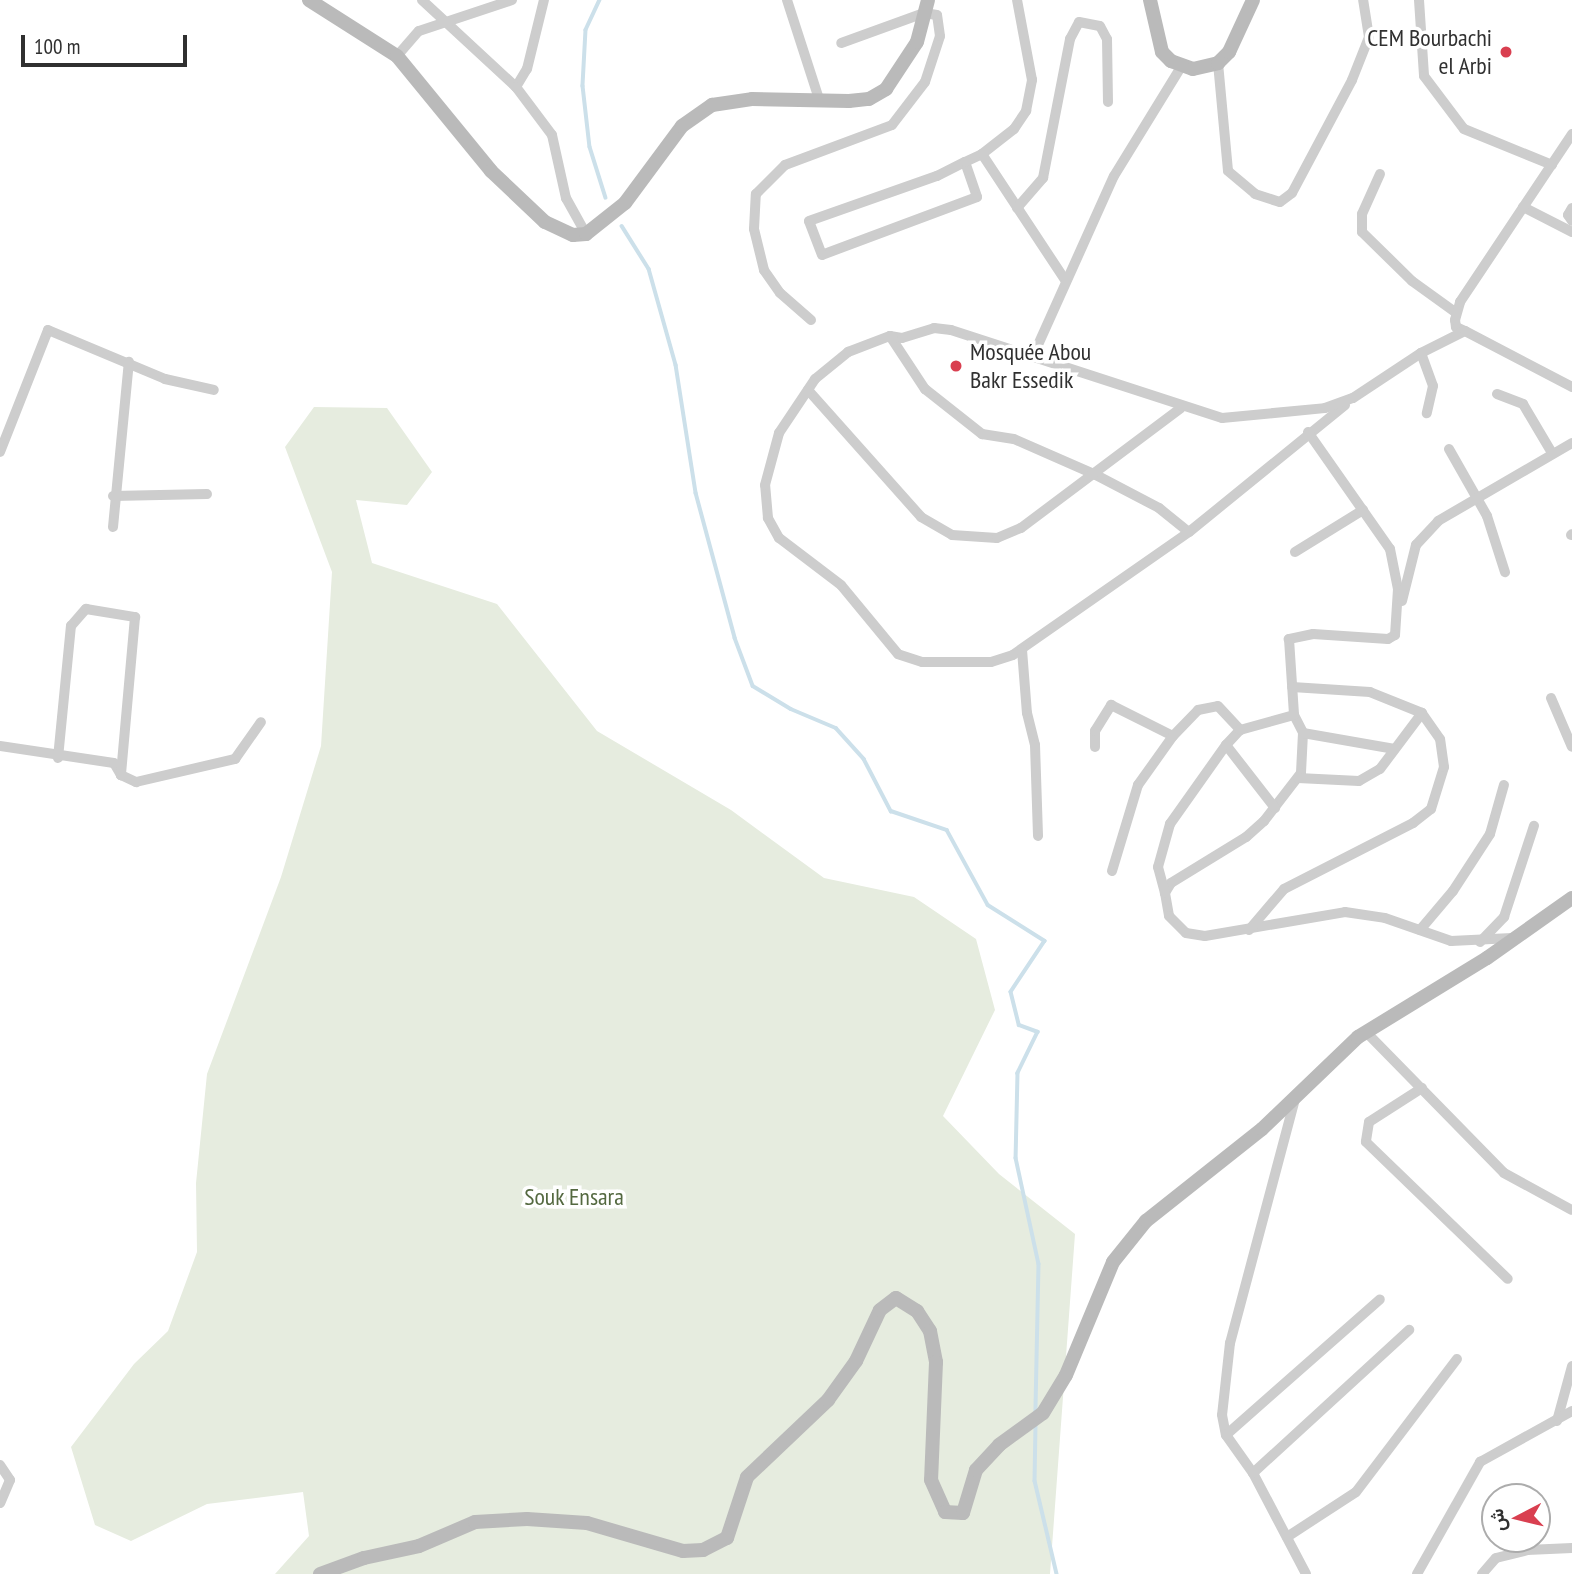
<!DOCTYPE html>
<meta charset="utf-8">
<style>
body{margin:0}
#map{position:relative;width:1572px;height:1574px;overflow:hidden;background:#fff;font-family:"PT Sans Narrow",Vazirmatn,sans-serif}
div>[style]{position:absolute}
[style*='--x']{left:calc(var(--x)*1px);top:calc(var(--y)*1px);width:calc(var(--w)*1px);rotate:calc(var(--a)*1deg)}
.green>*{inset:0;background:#e6ecdf}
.stream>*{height:3.5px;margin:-1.75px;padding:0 1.75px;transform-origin:1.75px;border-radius:1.75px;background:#cce0ea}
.street>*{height:10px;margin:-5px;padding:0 5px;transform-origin:5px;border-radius:5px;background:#cdcdcd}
.secondary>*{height:14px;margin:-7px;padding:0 7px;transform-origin:7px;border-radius:7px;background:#bababa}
.dots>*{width:19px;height:19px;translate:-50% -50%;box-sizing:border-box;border:4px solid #fff;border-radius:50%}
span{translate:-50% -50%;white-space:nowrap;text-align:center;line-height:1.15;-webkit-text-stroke:7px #fff;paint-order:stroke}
.poi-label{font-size:24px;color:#303030}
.right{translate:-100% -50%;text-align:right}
.left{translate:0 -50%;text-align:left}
.park-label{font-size:24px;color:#546940}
.north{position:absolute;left:1481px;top:1483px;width:70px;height:70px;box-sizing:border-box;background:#fff;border:2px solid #acacac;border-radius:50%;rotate:263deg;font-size:19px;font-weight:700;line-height:28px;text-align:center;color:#303030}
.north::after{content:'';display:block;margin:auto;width:24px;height:32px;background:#d93f50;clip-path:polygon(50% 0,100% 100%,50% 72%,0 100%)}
.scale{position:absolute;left:21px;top:35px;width:166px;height:32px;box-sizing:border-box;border:4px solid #303030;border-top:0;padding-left:9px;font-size:21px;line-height:24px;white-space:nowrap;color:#303030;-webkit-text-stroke:5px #fff;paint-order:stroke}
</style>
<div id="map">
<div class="green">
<i style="clip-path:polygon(314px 407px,387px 408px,432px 472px,407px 505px,356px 500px,372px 563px,497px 604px,597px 731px,731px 810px,824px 878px,914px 897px,976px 939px,995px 1010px,943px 1116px,999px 1174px,1075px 1234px,1050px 1574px,275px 1574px,309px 1536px,303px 1492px,207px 1504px,131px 1541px,95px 1525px,71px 1447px,134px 1364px,168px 1331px,197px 1252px,196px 1183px,207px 1074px,281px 877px,321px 746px,332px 572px,285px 447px)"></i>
</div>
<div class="stream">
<i style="--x:600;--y:0;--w:33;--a:115"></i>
<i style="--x:586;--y:30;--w:56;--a:93.1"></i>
<i style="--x:583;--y:86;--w:61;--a:83.5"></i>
<i style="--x:590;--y:147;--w:53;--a:72.6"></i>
<i style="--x:622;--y:226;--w:51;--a:57.9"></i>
<i style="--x:649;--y:269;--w:100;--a:74.3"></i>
<i style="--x:676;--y:365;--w:130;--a:81.1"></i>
<i style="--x:696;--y:493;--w:150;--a:74.9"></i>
<i style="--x:735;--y:638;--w:51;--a:69.4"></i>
<i style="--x:753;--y:686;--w:44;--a:31.2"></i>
<i style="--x:791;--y:709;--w:49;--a:22.9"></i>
<i style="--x:836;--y:728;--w:42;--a:47.9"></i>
<i style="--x:864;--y:759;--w:59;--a:62.6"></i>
<i style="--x:891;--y:811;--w:59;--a:18.7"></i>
<i style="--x:947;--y:830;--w:85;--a:61.3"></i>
<i style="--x:988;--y:905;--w:67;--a:32.3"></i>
<i style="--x:1045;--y:941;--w:61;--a:123.7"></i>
<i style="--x:1011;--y:992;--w:34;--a:76"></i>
<i style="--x:1019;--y:1025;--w:20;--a:20"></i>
<i style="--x:1038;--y:1032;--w:46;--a:116"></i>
<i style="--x:1018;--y:1073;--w:85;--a:91.3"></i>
<i style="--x:1016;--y:1158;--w:108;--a:77.8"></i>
<i style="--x:1039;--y:1264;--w:149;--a:91.2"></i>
<i style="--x:1036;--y:1425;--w:56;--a:91"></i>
<i style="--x:1035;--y:1481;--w:96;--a:76.7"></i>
</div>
<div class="street">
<i style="--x:422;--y:0;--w:128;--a:42.8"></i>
<i style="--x:516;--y:87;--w:21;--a:-59"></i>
<i style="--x:527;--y:69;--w:71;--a:-76.2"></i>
<i style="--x:787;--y:0;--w:107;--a:72.1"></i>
<i style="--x:1419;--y:0;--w:76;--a:86.2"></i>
<i style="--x:1424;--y:76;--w:66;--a:53"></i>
<i style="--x:1464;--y:129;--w:95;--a:22.2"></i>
<i style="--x:397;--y:56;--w:33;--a:-49"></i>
<i style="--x:419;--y:31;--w:98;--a:-18.4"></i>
<i style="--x:1218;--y:63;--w:108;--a:84.7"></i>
<i style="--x:1228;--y:171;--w:35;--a:40"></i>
<i style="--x:1255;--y:194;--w:26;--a:18"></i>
<i style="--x:1280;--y:202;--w:15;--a:-37"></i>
<i style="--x:1292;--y:193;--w:128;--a:-62"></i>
<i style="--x:1352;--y:80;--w:46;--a:-68.4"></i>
<i style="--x:1369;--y:37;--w:37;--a:-99"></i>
<i style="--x:516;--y:87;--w:60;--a:53.1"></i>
<i style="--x:552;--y:135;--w:65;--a:77.5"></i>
<i style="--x:566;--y:198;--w:41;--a:60.9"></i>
<i style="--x:982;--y:154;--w:151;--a:56.6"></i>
<i style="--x:965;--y:162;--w:37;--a:71"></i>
<i style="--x:977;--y:197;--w:165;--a:159.5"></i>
<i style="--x:822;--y:255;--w:36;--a:-111"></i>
<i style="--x:809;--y:221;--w:136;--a:-19.4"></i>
<i style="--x:937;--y:176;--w:31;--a:-27"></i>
<i style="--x:965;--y:162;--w:19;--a:-25"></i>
<i style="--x:982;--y:154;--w:41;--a:-38"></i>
<i style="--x:1014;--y:129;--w:22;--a:-56"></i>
<i style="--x:1026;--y:111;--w:32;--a:-79"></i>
<i style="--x:1032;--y:80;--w:81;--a:-100.6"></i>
<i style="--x:1380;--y:174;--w:44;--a:114.2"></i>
<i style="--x:1362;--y:214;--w:18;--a:90"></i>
<i style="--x:1362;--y:232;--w:70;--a:44.4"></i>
<i style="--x:1412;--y:281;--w:53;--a:35.8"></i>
<i style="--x:1523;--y:207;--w:55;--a:27"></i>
<i style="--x:1017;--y:208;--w:40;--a:-49"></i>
<i style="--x:1043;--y:178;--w:142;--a:-79"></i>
<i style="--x:1070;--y:39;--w:19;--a:-62"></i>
<i style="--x:1079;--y:22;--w:21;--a:11"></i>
<i style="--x:1100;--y:26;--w:15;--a:62"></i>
<i style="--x:1107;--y:39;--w:63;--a:89.1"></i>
<i style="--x:1572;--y:208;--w:8;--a:120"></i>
<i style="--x:1568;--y:215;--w:7;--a:56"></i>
<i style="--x:811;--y:320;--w:41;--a:-138.9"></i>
<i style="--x:780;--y:293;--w:28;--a:-125"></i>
<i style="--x:764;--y:270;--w:42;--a:-103.7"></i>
<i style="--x:754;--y:229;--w:35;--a:-87"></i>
<i style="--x:756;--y:194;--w:41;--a:-45"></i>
<i style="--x:785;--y:165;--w:114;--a:-20.5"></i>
<i style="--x:892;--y:125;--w:54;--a:-52.5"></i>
<i style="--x:925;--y:82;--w:48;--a:-71.9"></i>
<i style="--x:940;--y:36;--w:21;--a:-98"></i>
<i style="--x:937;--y:15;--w:13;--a:-171"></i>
<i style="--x:924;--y:13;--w:88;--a:160.1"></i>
<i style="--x:1465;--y:331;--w:10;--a:-156"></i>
<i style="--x:1456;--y:327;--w:7;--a:-98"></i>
<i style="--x:1455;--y:320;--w:19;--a:-74"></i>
<i style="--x:1460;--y:302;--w:202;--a:-56.3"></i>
<i style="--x:890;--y:336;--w:64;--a:56.6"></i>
<i style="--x:925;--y:389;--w:73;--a:38.3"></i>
<i style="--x:982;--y:434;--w:32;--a:9"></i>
<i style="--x:1014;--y:439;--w:90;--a:23.7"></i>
<i style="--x:1096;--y:475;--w:71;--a:27.6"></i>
<i style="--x:1159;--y:508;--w:38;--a:39"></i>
<i style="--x:1189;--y:532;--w:201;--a:-39.1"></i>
<i style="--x:1421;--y:353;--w:35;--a:70"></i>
<i style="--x:1433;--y:386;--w:28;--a:103"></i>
<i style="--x:1033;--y:356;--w:197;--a:-65.8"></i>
<i style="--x:1114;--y:176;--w:128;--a:-58.4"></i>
<i style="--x:808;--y:390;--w:170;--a:48.3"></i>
<i style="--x:921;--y:517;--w:36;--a:30"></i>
<i style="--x:952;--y:535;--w:45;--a:3.8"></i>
<i style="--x:997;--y:538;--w:26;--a:-23"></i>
<i style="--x:1021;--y:528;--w:200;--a:-36.9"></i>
<i style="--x:1497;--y:394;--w:28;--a:21"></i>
<i style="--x:1523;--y:404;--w:57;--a:59.4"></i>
<i style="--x:1308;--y:432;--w:143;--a:55"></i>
<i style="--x:1390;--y:549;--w:41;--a:78.7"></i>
<i style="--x:1398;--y:589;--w:46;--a:93.7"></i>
<i style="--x:1395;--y:635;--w:8;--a:150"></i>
<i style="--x:1388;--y:639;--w:75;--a:-176.2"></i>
<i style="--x:1313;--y:634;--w:25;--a:168"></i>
<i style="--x:1289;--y:639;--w:76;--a:86.2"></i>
<i style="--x:1294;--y:715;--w:20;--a:63"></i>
<i style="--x:1303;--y:733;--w:40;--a:92.9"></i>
<i style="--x:1301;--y:773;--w:61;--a:127.6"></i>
<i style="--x:1264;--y:821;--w:24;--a:138"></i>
<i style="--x:1246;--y:837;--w:88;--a:148.5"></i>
<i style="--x:1171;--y:883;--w:12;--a:121"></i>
<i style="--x:1165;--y:893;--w:23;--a:80"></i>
<i style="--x:1169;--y:916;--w:24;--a:45"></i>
<i style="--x:1186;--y:933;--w:19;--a:9"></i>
<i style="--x:1205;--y:936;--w:142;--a:-9.7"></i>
<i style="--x:1345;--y:912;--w:40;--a:8.5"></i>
<i style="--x:1385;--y:918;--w:70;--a:19.2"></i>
<i style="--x:1451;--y:941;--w:61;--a:-2.8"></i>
<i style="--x:1449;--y:449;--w:77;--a:60.4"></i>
<i style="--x:1487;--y:516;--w:59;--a:72.2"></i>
<i style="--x:0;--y:452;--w:131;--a:-68.5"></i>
<i style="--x:48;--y:330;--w:127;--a:22.7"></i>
<i style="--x:165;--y:379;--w:50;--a:12.7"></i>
<i style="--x:113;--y:496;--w:94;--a:-1.2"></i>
<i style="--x:113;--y:527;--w:166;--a:-84.5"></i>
<i style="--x:1189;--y:532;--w:215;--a:145.1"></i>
<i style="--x:1013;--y:655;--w:23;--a:162"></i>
<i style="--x:991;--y:662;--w:69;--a:180"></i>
<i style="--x:922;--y:662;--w:25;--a:-162"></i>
<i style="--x:898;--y:654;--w:89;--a:-129.6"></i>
<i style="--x:841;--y:585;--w:78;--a:-142.8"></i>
<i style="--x:779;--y:538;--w:23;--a:-119"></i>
<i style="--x:768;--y:518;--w:33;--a:-95"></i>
<i style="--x:765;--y:485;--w:54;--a:-74.9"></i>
<i style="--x:779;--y:433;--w:65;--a:-56.3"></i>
<i style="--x:815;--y:379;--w:43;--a:-39.3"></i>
<i style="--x:848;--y:352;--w:45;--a:-20.9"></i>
<i style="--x:890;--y:336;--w:12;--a:9"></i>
<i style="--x:902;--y:338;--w:34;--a:-17"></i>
<i style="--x:934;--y:328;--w:17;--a:7"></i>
<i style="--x:951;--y:330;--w:285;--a:18"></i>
<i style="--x:1222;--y:418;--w:103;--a:-5.5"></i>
<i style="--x:1325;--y:408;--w:30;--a:-20"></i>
<i style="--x:1353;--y:398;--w:82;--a:-33.5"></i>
<i style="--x:1421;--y:353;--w:49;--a:-26.6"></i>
<i style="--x:1465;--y:331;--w:121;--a:27.6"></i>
<i style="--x:1571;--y:535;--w:1;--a:-45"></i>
<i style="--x:1295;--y:552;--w:80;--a:-31.7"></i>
<i style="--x:1402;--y:601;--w:58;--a:-76"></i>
<i style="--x:1416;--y:545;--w:33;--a:-47"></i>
<i style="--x:1438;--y:521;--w:155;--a:-30.2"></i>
<i style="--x:1022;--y:650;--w:63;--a:85.5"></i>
<i style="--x:1027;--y:713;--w:33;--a:76"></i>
<i style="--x:1035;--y:745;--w:91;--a:88.1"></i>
<i style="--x:1551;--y:698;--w:53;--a:66.8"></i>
<i style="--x:1303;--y:733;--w:93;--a:9.9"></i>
<i style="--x:1226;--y:745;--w:80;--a:52.1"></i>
<i style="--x:0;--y:746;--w:115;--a:8.5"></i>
<i style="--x:114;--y:763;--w:14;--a:60"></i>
<i style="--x:121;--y:775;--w:17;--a:25"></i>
<i style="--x:136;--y:782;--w:102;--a:-13.1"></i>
<i style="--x:235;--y:759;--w:45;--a:-54.9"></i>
<i style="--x:1095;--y:747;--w:16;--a:-90"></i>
<i style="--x:1095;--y:731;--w:31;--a:-58"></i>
<i style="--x:1111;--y:705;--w:69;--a:26.6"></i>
<i style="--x:58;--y:758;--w:133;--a:-84.4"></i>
<i style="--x:71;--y:626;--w:23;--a:-49"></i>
<i style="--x:86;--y:609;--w:50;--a:9.3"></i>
<i style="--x:135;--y:617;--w:159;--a:95.1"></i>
<i style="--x:1298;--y:778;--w:61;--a:2.8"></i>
<i style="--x:1359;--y:781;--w:24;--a:-30"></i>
<i style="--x:1380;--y:769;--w:70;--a:-53.1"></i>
<i style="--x:1112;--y:871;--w:90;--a:-73.2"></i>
<i style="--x:1138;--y:785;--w:60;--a:-54.5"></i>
<i style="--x:1173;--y:736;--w:36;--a:-46"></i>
<i style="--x:1198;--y:710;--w:20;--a:-11"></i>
<i style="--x:1218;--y:706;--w:33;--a:47"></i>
<i style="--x:1165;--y:893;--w:27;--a:-105"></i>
<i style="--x:1158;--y:867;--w:45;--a:-74.4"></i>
<i style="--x:1170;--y:824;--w:97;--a:-54.7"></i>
<i style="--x:1226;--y:745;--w:21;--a:-47"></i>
<i style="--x:1240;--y:730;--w:56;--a:-15.5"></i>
<i style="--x:1249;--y:930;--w:54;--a:-49.5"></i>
<i style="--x:1284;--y:889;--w:145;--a:-27.1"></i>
<i style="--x:1413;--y:823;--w:23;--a:-38"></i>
<i style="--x:1431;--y:809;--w:44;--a:-72.8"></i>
<i style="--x:1444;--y:767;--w:28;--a:-98"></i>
<i style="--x:1440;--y:739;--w:32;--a:-125"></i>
<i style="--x:1422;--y:713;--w:56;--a:-158"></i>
<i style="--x:1370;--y:692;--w:78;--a:-176.3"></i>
<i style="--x:1420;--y:930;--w:51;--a:-49.8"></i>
<i style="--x:1453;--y:891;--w:68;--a:-57"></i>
<i style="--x:1490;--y:834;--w:51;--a:-74.1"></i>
<i style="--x:1480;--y:942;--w:35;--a:-46"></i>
<i style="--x:1504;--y:917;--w:96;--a:-71.8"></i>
<i style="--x:1366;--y:1032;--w:197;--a:45.6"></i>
<i style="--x:1504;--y:1173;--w:77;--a:28.6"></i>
<i style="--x:1422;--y:1088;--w:63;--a:147.3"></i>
<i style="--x:1369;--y:1122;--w:20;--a:99"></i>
<i style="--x:1366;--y:1142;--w:197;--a:44"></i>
<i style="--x:1295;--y:1099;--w:253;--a:104.9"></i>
<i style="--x:1230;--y:1343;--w:72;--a:96.3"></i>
<i style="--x:1222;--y:1415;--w:20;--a:79"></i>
<i style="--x:1226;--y:1435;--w:47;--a:54.6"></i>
<i style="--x:1253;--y:1473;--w:114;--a:62.3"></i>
<i style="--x:1557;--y:1421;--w:57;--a:-74.7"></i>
<i style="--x:1226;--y:1435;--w:205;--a:-41.4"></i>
<i style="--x:0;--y:1465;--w:18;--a:56"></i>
<i style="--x:10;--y:1480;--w:25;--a:113"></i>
<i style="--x:1253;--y:1473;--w:212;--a:-42.5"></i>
<i style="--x:1287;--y:1537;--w:82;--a:-33.1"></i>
<i style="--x:1356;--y:1492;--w:167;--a:-52.8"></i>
<i style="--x:1417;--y:1574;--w:129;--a:-60.6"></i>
<i style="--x:1480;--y:1462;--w:105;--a:-29"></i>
<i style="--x:1482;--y:1574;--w:21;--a:-49"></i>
<i style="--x:1496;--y:1558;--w:32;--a:-14"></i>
<i style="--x:1527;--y:1550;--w:45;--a:-2.5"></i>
</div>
<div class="secondary">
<i style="--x:309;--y:0;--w:104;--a:32.5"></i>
<i style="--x:397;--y:56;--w:149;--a:50.7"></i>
<i style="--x:491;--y:171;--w:74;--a:43.4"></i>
<i style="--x:545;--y:222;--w:31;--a:25"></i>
<i style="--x:573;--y:235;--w:13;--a:-4"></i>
<i style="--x:586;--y:234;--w:50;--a:-38.5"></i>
<i style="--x:625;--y:203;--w:96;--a:-53.5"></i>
<i style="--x:682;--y:126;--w:37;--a:-35"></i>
<i style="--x:712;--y:105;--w:40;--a:-8.5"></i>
<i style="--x:752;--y:99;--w:97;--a:1.2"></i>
<i style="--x:849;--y:101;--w:20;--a:-6"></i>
<i style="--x:869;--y:99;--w:20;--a:-30"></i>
<i style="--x:886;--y:89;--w:56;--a:-56.6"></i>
<i style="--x:917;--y:42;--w:43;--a:-75.3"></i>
<i style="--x:1150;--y:0;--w:53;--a:77"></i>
<i style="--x:1162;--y:52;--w:13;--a:45"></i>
<i style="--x:1171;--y:61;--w:23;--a:20"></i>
<i style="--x:1193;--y:69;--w:26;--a:-13"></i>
<i style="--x:1218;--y:63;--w:16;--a:-45"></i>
<i style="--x:1229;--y:52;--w:57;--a:-65.2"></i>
<i style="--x:320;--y:1574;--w:47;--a:-20"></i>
<i style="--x:364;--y:1558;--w:56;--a:-12.3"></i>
<i style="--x:419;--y:1546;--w:61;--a:-23.2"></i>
<i style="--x:475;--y:1522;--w:52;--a:-3.3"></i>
<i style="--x:527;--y:1519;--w:60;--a:3.8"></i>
<i style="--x:587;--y:1523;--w:100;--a:16.3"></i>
<i style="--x:683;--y:1551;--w:20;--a:-3"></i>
<i style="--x:703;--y:1550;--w:27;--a:-27"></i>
<i style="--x:727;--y:1538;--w:64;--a:-71.8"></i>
<i style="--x:747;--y:1477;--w:112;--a:-43.5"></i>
<i style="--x:828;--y:1400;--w:48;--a:-54.3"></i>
<i style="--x:856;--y:1361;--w:56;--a:-64.8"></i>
<i style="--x:880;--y:1310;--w:20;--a:-37"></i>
<i style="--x:896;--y:1298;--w:25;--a:32"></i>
<i style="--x:917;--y:1311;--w:24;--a:57"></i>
<i style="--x:930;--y:1331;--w:32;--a:79"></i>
<i style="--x:936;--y:1362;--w:118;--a:92.4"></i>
<i style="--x:931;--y:1480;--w:35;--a:66"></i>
<i style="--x:945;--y:1512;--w:18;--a:3"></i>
<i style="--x:963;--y:1513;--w:45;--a:-73.2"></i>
<i style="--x:976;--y:1470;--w:34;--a:-47"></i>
<i style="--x:999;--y:1445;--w:54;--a:-36"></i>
<i style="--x:1043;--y:1413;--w:44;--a:-58.8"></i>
<i style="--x:1066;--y:1375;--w:122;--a:-67.4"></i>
<i style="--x:1113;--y:1262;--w:53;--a:-51.2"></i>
<i style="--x:1146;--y:1221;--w:148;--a:-38.4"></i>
<i style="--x:1262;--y:1129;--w:133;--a:-43.8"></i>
<i style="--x:1358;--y:1037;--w:151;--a:-31.5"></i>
<i style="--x:1487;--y:958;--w:104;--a:-35.2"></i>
</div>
<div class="dots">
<i style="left:1506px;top:52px;background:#d93f50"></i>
<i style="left:956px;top:366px;background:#d93f50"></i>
</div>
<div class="poi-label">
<span class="right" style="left:1492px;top:52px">CEM Bourbachi<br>el Arbi</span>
<span class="left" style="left:970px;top:366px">Mosquée Abou<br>Bakr Essedik</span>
</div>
<div class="park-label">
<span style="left:574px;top:1197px">Souk Ensara</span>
</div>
<div class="north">ش</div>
<div class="scale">100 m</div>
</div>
